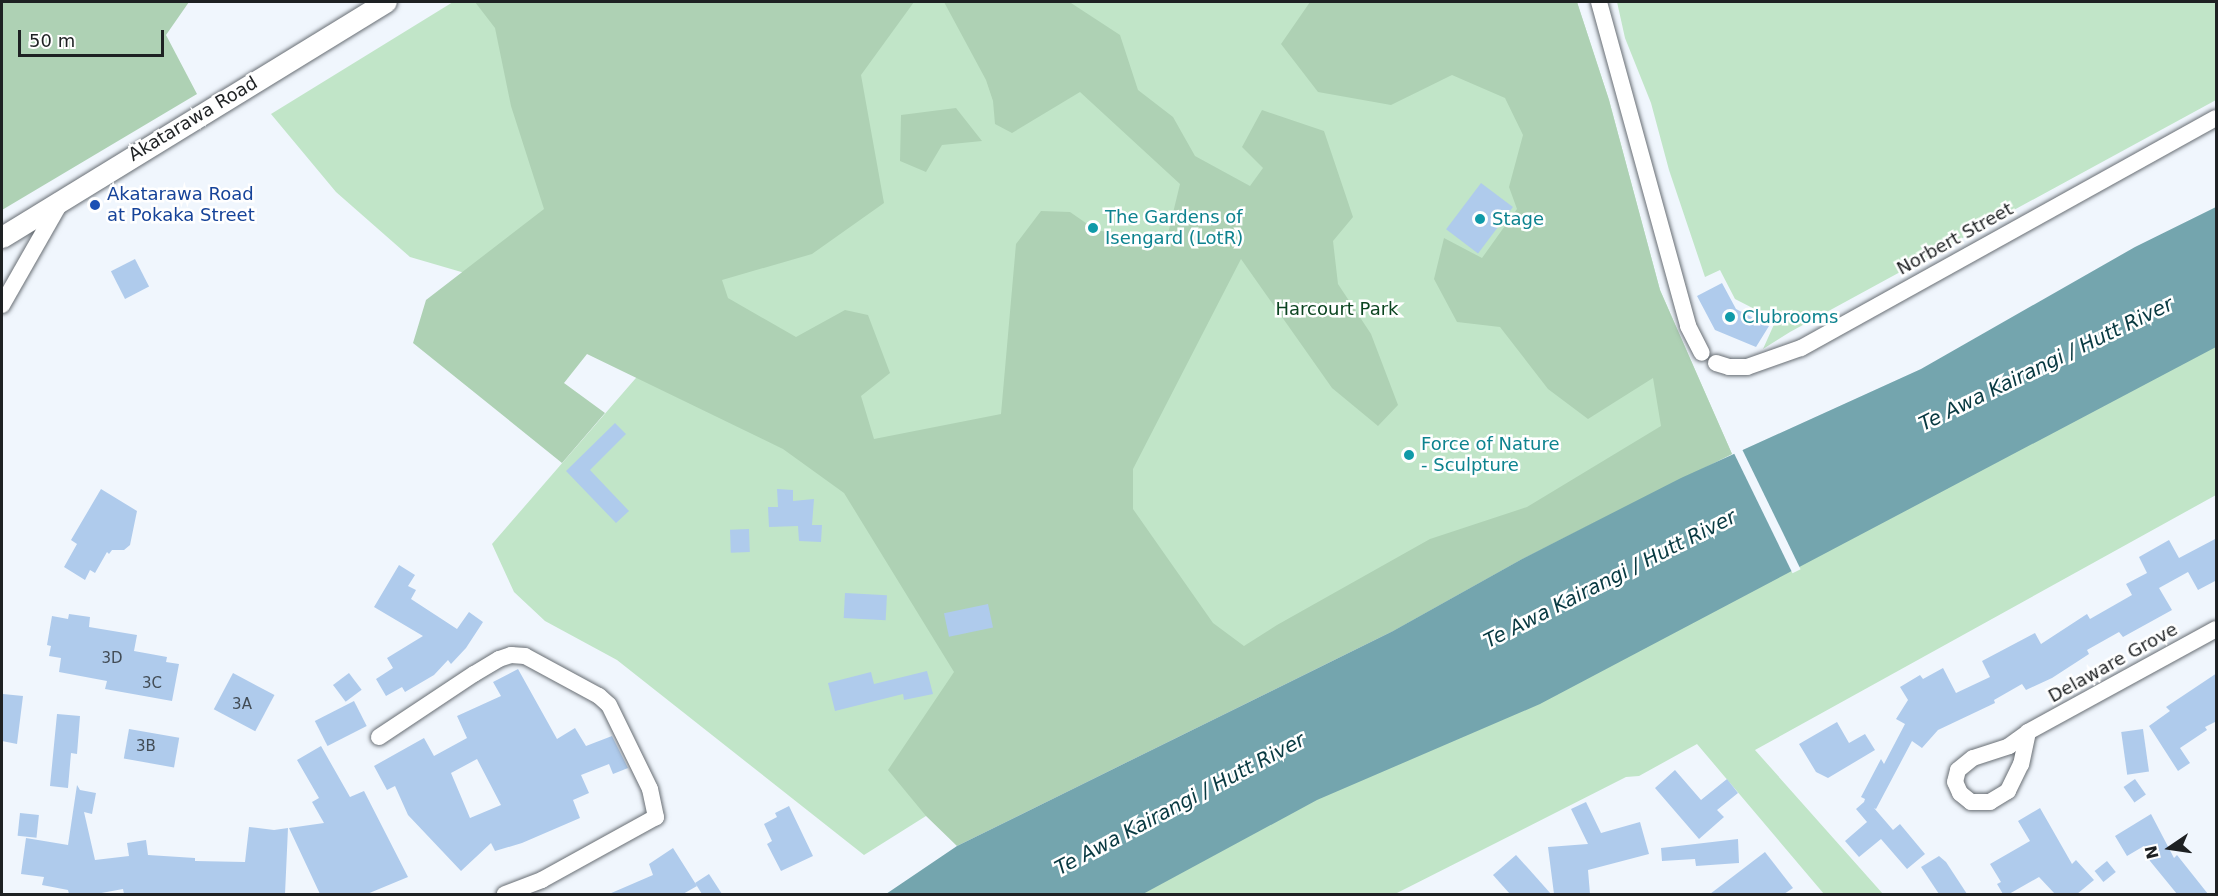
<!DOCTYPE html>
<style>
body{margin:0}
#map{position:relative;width:2218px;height:896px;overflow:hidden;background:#f0f6fd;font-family:"DejaVu Sans",sans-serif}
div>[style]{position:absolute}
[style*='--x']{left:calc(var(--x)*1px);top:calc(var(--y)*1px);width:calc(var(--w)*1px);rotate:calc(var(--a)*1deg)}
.green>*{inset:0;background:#c1e5c8}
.forest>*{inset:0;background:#aed1b4}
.water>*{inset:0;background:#74a5ae}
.pier>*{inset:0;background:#f0f6fd;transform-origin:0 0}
.building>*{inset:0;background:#afcbec;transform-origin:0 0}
.roads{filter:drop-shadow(0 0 2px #686e74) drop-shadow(0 0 2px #686e74)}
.minor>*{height:16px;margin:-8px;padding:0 8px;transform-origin:8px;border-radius:8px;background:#fff}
.tertiary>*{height:21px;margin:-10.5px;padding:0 10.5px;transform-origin:10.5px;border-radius:10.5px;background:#fff}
.dots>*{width:16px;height:16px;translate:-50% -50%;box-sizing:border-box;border:3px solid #fff;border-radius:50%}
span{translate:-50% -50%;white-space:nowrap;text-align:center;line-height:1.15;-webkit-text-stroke:5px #fff;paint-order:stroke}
.number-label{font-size:15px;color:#424c55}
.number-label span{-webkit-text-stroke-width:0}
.street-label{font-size:18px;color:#1e2123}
.transit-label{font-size:18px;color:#164399}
.left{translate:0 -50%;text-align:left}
.culture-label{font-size:18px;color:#0d838f}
.park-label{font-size:18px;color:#0c4521}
.water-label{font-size:20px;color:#083941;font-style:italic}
.frame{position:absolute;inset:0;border:3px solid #1e2123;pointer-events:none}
.north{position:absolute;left:2140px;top:818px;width:60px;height:60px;-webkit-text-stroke:4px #fff;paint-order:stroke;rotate:257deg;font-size:16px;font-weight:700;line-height:24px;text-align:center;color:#1e2123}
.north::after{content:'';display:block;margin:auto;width:21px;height:27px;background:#1e2123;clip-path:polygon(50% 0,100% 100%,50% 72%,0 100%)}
.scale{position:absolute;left:18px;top:30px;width:146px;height:27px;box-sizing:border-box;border:3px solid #1e2123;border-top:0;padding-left:8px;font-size:18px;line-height:21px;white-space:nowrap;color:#1e2123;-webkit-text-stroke:4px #fff;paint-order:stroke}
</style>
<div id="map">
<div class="green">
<i style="clip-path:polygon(453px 2px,1577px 2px,1609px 100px,1660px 290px,1732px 454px,1522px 559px,1393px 631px,926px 816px,864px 855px,617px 660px,545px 621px,514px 592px,492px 544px,681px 326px,499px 283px,410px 257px,336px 192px,271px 114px)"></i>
<i style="clip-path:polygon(1617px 2px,2216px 2px,2216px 100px,1790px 332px,1763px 349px,1776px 320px,1735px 299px,1720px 270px,1705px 277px,1669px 170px,1651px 103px,1625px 38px)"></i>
<i style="clip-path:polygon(2216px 340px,2216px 495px,1755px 750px,1883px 894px,1824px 894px,1697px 744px,1639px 776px,1626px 777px,1395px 894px,1128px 894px)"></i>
</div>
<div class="forest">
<i style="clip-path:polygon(2px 2px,189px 2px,166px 35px,197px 94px,2px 210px)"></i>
<i style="clip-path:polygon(475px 2px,914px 2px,861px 75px,884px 203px,812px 254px,722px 280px,728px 298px,796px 337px,845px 310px,868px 315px,890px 373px,861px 396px,874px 439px,1001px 414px,1016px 244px,1041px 211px,1070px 212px,1096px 230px,1166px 242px,1180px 184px,1080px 92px,1012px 133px,995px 124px,993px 101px,986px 80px,944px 2px,1071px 3px,1120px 35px,1138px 90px,1173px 117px,1195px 156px,1250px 186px,1263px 168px,1242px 147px,1262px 110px,1324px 131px,1353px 217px,1333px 241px,1338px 284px,1371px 334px,1398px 405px,1378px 426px,1332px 388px,1241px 259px,1133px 469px,1133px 509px,1213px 623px,1244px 646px,1277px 625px,1430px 539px,1527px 507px,1661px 426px,1653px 378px,1588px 419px,1548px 389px,1500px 327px,1457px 322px,1434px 279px,1444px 238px,1482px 258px,1517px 209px,1509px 187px,1523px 135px,1505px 98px,1452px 75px,1391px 105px,1318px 92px,1281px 44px,1310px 2px,1577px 2px,1609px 100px,1660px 290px,1732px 454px,1522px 559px,1393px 631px,957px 846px,926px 816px,888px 770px,954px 672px,844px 493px,783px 449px,587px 354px,564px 383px,605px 413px,562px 463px,413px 343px,426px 300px,544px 209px,511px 106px,495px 28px)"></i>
<i style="clip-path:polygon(956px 108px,982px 141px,942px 145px,926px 172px,900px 161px,901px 115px)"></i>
</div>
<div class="water">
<i style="clip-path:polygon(2216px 207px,2216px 347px,1540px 704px,1317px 800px,1143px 894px,886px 894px,957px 846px,1393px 631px,1522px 559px,1681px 478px,1921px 369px,2135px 247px)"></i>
</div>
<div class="pier">
<i style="left:1741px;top:447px;width:136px;height:9px;rotate:64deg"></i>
</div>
<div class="building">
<i style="left:1481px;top:183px;width:40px;height:58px;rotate:37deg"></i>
<i style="left:135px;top:259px;width:31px;height:27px;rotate:63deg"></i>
<i style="clip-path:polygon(1722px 283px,1736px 309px,1769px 326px,1756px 347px,1715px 330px,1697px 296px)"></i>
<i style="clip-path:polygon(615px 423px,626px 434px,590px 470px,629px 511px,616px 523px,566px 471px)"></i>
<i style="clip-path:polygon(101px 489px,137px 511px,130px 545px,124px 550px,112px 550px,109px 554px,107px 552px,95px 573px,90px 570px,85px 580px,64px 567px,77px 544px,71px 540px)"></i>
<i style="clip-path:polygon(777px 489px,793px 490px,793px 501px,814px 499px,812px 525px,822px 525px,821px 542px,799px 541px,798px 526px,769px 527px,768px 507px,778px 507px)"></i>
<i style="left:749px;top:529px;width:23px;height:19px;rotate:88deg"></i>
<i style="clip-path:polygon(2217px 538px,2217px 580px,2198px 590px,2188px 572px,2159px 588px,2172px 610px,2123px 637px,2119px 632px,2087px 650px,2089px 654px,2052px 678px,2026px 690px,2022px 684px,1994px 700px,1995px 703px,1938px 730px,1922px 748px,1912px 741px,1876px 809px,1874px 808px,1893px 830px,1900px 824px,1925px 854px,1907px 869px,1881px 839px,1859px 857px,1845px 841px,1867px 822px,1856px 809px,1864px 802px,1865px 799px,1861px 797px,1881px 759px,1884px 764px,1905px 724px,1896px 719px,1908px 700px,1900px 687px,1920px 675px,1923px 679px,1943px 668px,1956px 693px,1990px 677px,1982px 661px,2035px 633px,2041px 644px,2087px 614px,2090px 619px,2132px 595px,2126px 584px,2147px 573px,2139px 557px,2169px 540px,2179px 558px)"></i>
<i style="clip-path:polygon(399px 565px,415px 575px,408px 586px,416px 590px,411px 599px,457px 629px,469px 612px,483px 622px,466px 648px,451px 664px,448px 660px,434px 675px,405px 692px,402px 687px,386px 696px,376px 679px,393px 668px,387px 658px,423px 636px,374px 607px)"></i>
<i style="left:845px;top:593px;width:42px;height:25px;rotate:3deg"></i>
<i style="left:988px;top:604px;width:24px;height:45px;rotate:78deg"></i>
<i style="clip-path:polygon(69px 614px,90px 617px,89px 627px,137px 635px,134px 651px,167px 657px,166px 662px,179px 664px,172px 701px,105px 689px,107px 681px,59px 672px,61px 658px,49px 656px,51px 646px,47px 645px,52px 616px,68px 619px)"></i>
<i style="clip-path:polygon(evenodd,518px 669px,557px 739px,575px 728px,586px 746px,612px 736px,628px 768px,613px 774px,609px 764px,581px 775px,589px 793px,573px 800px,580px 818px,522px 843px,495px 851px,491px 843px,461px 871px,408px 815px,395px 786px,387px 790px,374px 766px,424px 738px,434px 756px,467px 738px,457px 716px,501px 696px,493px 682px,518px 669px,477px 759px,501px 805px,470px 818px,451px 773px,477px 759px)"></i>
<i style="clip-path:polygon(927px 671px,933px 694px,904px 700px,903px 694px,835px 711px,828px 683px,871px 672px,874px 684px)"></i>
<i style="left:233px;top:673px;width:47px;height:41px;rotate:28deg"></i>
<i style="left:349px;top:673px;width:21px;height:20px;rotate:53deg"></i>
<i style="clip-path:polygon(2217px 673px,2217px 721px,2205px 727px,2207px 730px,2180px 748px,2190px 763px,2178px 771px,2149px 726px,2170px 711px,2166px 707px)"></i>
<i style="clip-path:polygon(3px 694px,23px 696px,17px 744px,2px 741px)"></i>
<i style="left:354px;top:701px;width:28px;height:44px;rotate:63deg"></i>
<i style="clip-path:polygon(57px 714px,80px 716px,77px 754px,71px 753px,68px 788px,50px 786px)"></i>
<i style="clip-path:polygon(1837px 722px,1849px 743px,1865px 734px,1875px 750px,1828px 778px,1816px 772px,1799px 744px)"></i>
<i style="left:129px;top:729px;width:51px;height:30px;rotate:10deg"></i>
<i style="left:2143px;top:729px;width:43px;height:22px;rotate:82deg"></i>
<i style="clip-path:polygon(321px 746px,350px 797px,364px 791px,408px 877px,367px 894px,320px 894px,289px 828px,324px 823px,312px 802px,319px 798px,297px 760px)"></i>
<i style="clip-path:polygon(1675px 770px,1701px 800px,1727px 779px,1738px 793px,1717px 810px,1724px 817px,1699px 839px,1655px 788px)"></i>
<i style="left:2135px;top:779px;width:19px;height:14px;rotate:55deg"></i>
<i style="clip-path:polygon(77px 785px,80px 790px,96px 793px,92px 814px,84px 812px,95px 860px,129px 856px,127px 843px,146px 840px,148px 855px,195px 858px,195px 861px,245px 862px,249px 827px,274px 830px,288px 828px,285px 894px,124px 894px,123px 889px,96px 894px,69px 894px,68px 890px,42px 885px,44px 877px,21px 874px,26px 838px,68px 845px)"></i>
<i style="clip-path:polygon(1586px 802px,1601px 833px,1640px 822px,1649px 854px,1588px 870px,1590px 894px,1554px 894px,1548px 847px,1588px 844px,1571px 809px)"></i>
<i style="clip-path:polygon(789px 806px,813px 856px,781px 871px,767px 844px,772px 841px,764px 824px,777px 817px,775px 813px)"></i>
<i style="clip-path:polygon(2040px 808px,2072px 864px,2076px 860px,2094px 880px,2077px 894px,2055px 894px,2039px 877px,2009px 894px,2003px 894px,1997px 884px,2001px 882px,1990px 864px,2030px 841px,2018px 821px)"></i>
<i style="left:20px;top:813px;width:19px;height:23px;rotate:6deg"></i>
<i style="clip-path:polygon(2151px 814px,2174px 858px,2177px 855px,2208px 894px,2177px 894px,2150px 861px,2144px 846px,2127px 856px,2115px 836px)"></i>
<i style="clip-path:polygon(1738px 839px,1739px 863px,1696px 866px,1695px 859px,1662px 861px,1661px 848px)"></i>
<i style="clip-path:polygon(673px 848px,697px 886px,683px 894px,609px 894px,653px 875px,649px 864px)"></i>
<i style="clip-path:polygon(1765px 852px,1793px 888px,1784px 894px,1710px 894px)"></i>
<i style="clip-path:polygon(1516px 855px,1527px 867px,1551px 894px,1510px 894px,1493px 875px)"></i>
<i style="clip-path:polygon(1939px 856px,1946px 862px,1967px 894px,1939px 894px,1921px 867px)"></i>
<i style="left:2107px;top:861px;width:14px;height:16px;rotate:51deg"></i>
<i style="clip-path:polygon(709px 874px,722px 894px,702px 894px,695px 883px)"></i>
</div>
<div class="roads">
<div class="minor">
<i style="--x:1599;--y:2;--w:336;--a:74.6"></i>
<i style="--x:1688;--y:326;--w:30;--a:63"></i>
<i style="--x:2;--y:305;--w:121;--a:-60.3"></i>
<i style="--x:1716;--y:363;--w:14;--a:17"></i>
<i style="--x:1729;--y:367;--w:18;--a:0"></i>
<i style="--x:1747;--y:367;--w:57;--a:-19.4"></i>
<i style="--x:1801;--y:348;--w:474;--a:-29"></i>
<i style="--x:2028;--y:732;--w:33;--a:102"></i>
<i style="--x:2021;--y:764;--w:30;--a:116"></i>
<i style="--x:2008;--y:791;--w:21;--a:149"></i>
<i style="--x:1990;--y:802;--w:19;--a:180"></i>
<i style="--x:1971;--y:802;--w:14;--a:-141"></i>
<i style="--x:1960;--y:793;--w:12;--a:-114"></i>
<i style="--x:1955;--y:782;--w:12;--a:-76"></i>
<i style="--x:1958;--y:770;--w:19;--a:-39"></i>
<i style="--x:1973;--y:758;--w:38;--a:-18"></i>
<i style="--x:2009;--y:746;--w:24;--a:-36"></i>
<i style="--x:2028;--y:732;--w:214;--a:-28.7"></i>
<i style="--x:379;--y:737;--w:114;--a:-33.6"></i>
<i style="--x:474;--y:674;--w:29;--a:-31"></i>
<i style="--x:499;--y:659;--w:13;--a:-18"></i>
<i style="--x:511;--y:655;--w:14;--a:4"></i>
<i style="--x:525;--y:656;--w:84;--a:28.4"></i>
<i style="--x:599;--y:696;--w:13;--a:42"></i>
<i style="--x:609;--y:705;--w:93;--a:64"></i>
<i style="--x:650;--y:789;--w:29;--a:78"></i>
<i style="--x:656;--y:817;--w:130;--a:151.1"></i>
<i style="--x:542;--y:880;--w:40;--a:159"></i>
</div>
<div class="tertiary">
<i style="--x:2;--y:237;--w:450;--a:-31.5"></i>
</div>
</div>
<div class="dots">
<i style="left:95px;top:205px;background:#1a4fb4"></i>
<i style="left:1480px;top:219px;background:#0f9aa8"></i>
<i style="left:1093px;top:228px;background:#0f9aa8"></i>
<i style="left:1730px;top:317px;background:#0f9aa8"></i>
<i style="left:1409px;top:455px;background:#0f9aa8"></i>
</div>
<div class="number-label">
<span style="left:112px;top:659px">3D</span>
<span style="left:152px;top:684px">3C</span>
<span style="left:242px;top:705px">3A</span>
<span style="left:146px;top:747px">3B</span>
</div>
<div class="street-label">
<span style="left:193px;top:119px;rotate:-31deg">Akatarawa Road</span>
<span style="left:1955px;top:239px;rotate:-29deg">Norbert Street</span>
<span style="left:2113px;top:663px;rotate:-29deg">Delaware Grove</span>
</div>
<div class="transit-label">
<span class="left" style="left:107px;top:205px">Akatarawa Road<br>at Pokaka Street</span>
</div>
<div class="culture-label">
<span class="left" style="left:1105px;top:228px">The Gardens of<br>Isengard (LotR)</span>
<span class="left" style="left:1492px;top:219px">Stage</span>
<span class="left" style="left:1742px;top:317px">Clubrooms</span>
<span class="left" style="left:1421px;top:455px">Force of Nature<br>- Sculpture</span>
</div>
<div class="park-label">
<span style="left:1337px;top:309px">Harcourt Park</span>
</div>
<div class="water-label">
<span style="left:2046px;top:364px;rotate:-26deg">Te Awa Kairangi / Hutt River</span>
<span style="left:1610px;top:579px;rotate:-27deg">Te Awa Kairangi / Hutt River</span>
<span style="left:1180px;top:804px;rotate:-28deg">Te Awa Kairangi / Hutt River</span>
</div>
<div class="frame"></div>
<div class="north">N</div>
<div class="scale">50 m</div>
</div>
